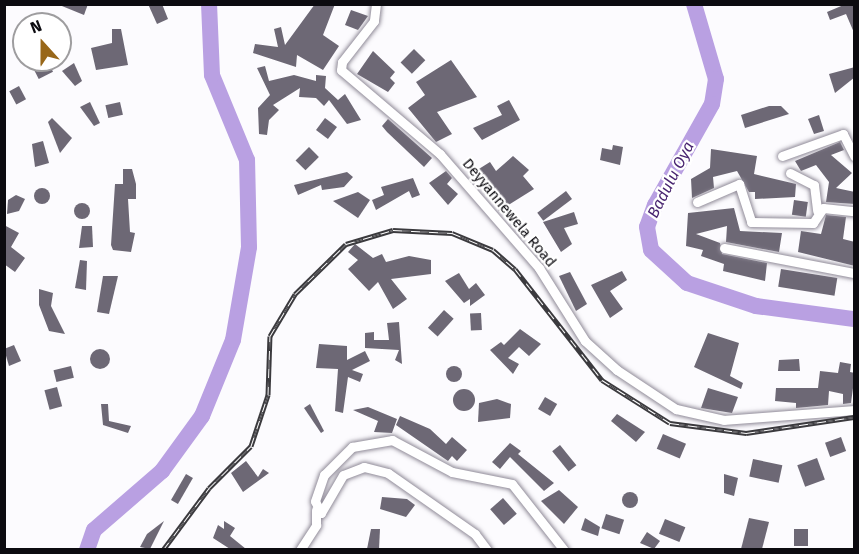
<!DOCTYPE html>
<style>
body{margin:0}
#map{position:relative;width:859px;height:554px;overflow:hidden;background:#fcfbfe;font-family:"Fira Sans",sans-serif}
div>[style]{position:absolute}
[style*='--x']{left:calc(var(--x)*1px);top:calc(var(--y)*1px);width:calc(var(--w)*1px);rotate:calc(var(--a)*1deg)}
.river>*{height:16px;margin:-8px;padding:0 8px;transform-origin:8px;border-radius:8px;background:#b9a0e2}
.building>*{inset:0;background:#6d6875;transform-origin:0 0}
.round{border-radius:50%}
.roads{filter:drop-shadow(0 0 2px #908b98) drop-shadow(0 0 2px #908b98)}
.minor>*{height:9px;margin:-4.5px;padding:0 4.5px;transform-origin:4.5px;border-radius:4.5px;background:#fff}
.rail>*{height:5px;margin-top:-2.5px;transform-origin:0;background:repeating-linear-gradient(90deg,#fff 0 9px,#3b3a3e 0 18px);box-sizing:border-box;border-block:2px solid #3b3a3e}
span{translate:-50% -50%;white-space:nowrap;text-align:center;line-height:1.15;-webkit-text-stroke:4.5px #fff;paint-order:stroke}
.street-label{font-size:15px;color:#0c0b10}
.water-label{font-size:16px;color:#492571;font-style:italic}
.frame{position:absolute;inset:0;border:6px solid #0c0b10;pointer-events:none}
.north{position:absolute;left:12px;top:12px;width:60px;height:60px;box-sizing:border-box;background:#fff;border:2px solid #9e9d9f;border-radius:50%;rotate:339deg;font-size:16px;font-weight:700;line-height:24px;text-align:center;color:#0c0b10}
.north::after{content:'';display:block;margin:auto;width:21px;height:27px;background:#986719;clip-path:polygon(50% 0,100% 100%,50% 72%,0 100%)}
</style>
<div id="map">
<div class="river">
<i style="--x:694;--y:4;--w:78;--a:73.7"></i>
<i style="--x:716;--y:79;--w:25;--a:99"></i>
<i style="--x:712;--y:104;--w:116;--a:119.4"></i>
<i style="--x:655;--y:205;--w:23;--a:110"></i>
<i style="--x:647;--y:227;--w:23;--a:80"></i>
<i style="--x:651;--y:250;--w:49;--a:42.5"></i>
<i style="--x:687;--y:283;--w:73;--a:18.4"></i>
<i style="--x:756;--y:306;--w:99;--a:7.6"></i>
<i style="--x:87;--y:550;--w:21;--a:-71"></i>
<i style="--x:94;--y:530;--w:90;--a:-40.9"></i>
<i style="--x:162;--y:471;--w:68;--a:-54"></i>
<i style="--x:202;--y:416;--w:82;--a:-67.8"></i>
<i style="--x:233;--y:340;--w:94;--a:-80.2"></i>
<i style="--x:249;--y:247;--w:87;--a:-91.3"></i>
<i style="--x:247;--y:160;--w:92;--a:-112.4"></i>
<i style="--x:212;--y:75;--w:71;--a:-92.4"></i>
</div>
<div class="building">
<i style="clip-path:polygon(57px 4px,88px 4px,84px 15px)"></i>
<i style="clip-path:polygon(148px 4px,162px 4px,168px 19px,157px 24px)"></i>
<i style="clip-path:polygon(315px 4px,335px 4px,323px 35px,339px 46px,323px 70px,297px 55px,296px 67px,253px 53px,255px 44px,278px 47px,274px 29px,281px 27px,285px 45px)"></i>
<i style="clip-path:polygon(846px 4px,855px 4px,855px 35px,846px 14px,830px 20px,827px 12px)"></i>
<i style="clip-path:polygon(351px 10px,368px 16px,358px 30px,345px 25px)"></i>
<i style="clip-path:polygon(112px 29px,121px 29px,128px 65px,96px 70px,91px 48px,112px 43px)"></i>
<i style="left:414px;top:49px;width:16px;height:19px;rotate:45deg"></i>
<i style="clip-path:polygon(373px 51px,395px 72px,390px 78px,395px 83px,388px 92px,357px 74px)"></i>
<i style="clip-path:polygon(451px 60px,477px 97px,437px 112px,452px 134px,436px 142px,408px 108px,425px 95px,416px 82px)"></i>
<i style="left:48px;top:62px;width:11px;height:16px;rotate:63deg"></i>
<i style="clip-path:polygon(74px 63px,82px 81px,75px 86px,62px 71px)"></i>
<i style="clip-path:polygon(265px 66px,269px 81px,294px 75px,316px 81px,316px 75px,326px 76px,325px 88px,338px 100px,345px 94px,361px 120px,347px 124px,329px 100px,324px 106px,316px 98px,299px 97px,300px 88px,273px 105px,279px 110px,269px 120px,267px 135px,259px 134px,258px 108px,270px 95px,257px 68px)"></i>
<i style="clip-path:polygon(855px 67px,855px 77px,835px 93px,829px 74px)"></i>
<i style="left:19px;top:86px;width:15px;height:11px;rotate:62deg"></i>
<i style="clip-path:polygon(509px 100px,520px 120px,482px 140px,473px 128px,502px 115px,497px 106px)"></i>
<i style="clip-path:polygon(90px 102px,100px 123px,94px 126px,80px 107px)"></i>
<i style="left:120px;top:102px;width:13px;height:15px;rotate:77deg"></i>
<i style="clip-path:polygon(769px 106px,781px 106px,789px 114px,745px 128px,741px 115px)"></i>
<i style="clip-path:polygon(819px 115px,824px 131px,814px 134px,808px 119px)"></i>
<i style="clip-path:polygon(52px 118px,72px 138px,60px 153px,48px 122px)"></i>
<i style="left:325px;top:118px;width:15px;height:15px;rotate:37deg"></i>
<i style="clip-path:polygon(388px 119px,432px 158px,424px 167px,387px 132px,382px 126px)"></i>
<i style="clip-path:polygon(43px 141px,49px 163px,35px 167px,32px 144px)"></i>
<i style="clip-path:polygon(840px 142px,844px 150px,831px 155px,852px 173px,836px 188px,855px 192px,855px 204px,826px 202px,829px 182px,816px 165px,801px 171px,795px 161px)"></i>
<i style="clip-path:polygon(613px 145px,623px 147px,620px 165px,600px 160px,602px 148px,612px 150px)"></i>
<i style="left:309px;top:147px;width:14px;height:19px;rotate:45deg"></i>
<i style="clip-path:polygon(711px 149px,757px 156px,754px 174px,796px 184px,795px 197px,755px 199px,755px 192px,749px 192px,737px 171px,713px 177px,714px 188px,692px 198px,691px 179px,710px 168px)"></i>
<i style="clip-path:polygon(513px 156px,529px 170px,523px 176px,534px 189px,499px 211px,474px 172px,490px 162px,496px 171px)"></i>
<i style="clip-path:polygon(123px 169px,132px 169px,136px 184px,136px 199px,128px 199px,130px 232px,135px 233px,131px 252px,113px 250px,111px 245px,115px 184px,123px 184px)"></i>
<i style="clip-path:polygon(446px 171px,452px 178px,447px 184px,458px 194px,448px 205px,429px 183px)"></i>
<i style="clip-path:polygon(347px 172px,353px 177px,344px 187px,322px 190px,321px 185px,298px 195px,294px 185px)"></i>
<i style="clip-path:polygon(413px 178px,420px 195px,412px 198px,409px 191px,376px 210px,372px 200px,384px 195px,381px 187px)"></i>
<i class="round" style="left:34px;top:188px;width:16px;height:16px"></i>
<i style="left:566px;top:191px;width:10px;height:36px;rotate:53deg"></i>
<i style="clip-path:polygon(358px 192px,370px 200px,358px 218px,333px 201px)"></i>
<i style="clip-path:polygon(16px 195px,25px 199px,19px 211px,7px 214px,8px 200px)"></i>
<i style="left:794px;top:200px;width:14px;height:15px;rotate:8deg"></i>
<i class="round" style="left:74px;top:203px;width:16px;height:16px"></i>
<i style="clip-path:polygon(734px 208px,740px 231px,782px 233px,779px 252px,726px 242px,727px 226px,696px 234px,720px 243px,722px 254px,767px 263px,765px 281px,723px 271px,724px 264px,701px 256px,703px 250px,686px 246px,688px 213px)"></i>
<i style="clip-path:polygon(574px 212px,578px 224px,564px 228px,572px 244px,561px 252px,543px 222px)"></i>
<i style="clip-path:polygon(826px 215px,846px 217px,843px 239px,855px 242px,855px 266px,798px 252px,801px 231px,821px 234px)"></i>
<i style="clip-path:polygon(4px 225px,19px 233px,11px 247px,25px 258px,15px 272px,4px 264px)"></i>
<i style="clip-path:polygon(82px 226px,92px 226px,93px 247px,79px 248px)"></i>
<i style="clip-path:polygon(355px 244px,373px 258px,382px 254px,386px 262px,409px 256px,431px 260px,431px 274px,391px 279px,407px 299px,393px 309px,378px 282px,369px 291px,348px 269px,358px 260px,348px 252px)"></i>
<i style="clip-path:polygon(80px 260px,87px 261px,86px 290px,75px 288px)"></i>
<i style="left:781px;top:269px;width:57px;height:18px;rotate:9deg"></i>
<i style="clip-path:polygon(622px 271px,627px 280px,610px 291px,623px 309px,610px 318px,591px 285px)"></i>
<i style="clip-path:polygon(570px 272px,587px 304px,576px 311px,559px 276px)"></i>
<i style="clip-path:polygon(459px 273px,469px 289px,476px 283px,485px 295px,470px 306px,470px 299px,464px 303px,445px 281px)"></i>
<i style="clip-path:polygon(103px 276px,118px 276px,109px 314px,97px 312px)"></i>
<i style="clip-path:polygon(39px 289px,53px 293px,51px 306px,65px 334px,49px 331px,39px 305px)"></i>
<i style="left:444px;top:310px;width:13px;height:24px;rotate:42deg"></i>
<i style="left:481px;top:313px;width:17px;height:11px;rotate:87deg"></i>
<i style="clip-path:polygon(399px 322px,402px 364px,395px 360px,399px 350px,365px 348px,365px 333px,374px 332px,374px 340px,389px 340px,387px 323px)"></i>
<i style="clip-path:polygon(520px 329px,541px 344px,529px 356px,519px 347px,508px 358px,519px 364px,513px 374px,490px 350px,501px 342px,504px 345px)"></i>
<i style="clip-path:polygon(708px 333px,739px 343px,730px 376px,743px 383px,741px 389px,694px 367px)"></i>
<i style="clip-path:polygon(319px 344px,347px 346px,347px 360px,365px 351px,370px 361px,352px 370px,363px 374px,360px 382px,348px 377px,343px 413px,335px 411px,338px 369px,316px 368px)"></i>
<i style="clip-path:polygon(14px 345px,21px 361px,9px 366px,4px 349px)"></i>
<i class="round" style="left:90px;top:349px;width:20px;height:20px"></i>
<i style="clip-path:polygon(799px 359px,800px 371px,778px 371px,779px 360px)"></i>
<i style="clip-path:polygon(840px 362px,851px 364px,850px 372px,855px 373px,851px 403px,843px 404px,843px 394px,829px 391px,828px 405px,796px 408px,796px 403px,775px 401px,776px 388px,818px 388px,820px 371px,838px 373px)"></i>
<i class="round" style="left:446px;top:366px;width:16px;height:16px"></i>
<i style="left:71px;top:366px;width:12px;height:18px;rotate:76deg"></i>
<i style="left:57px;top:387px;width:20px;height:13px;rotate:75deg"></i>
<i style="clip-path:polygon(708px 388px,738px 397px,732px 413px,701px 408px)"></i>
<i class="round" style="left:453px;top:389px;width:22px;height:22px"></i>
<i style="left:545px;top:397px;width:14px;height:14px;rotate:30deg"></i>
<i style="clip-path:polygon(497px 399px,511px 404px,510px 418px,478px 422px,479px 403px)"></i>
<i style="clip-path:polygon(101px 404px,108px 404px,109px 421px,131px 426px,128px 433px,103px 425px)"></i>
<i style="clip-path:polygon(310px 404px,324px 431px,321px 433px,304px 408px)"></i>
<i style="clip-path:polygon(368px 407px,397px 419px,392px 433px,374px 432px,378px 421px,353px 410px)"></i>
<i style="clip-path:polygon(617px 414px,645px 432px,636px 442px,611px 421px)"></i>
<i style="clip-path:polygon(400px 416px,430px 429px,446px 444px,452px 437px,467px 450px,457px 461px,452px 456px,448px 461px,396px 425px)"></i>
<i style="left:663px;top:434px;width:25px;height:16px;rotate:23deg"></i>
<i style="left:841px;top:437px;width:15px;height:17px;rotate:70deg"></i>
<i style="clip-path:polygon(510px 443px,521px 451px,518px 454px,554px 483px,544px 491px,510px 457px,500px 469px,492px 462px)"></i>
<i style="left:560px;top:445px;width:26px;height:10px;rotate:51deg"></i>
<i style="left:817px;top:458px;width:23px;height:21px;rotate:70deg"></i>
<i style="left:753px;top:459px;width:30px;height:18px;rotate:12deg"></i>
<i style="clip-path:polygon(246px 461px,258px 477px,263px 469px,269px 473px,243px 492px,231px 473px)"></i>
<i style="left:186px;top:474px;width:8px;height:30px;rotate:30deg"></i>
<i style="clip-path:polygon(724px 474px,738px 478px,734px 496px,724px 493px)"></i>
<i style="clip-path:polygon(559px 490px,578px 507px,564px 524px,541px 501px)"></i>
<i class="round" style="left:622px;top:492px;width:16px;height:16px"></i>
<i style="clip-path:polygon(382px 497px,407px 499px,415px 505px,406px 517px,380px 509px)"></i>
<i style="left:503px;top:498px;width:21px;height:17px;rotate:49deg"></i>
<i style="left:606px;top:514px;width:19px;height:15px;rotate:18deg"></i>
<i style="clip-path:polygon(585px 518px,600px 527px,598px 536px,581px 530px)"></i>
<i style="clip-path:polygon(749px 518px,769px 522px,762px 549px,741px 549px)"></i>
<i style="left:665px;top:519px;width:22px;height:16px;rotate:22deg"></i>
<i style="clip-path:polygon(164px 521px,150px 549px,140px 547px,147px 534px)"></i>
<i style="clip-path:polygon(224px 521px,235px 528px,230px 536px,246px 549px,230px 549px,213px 538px,218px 525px,224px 529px)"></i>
<i style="clip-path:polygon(371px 529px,380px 529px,379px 549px,367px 549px)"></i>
<i style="left:794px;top:529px;width:14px;height:17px"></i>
<i style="clip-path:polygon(647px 532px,660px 541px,654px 549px,640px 543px)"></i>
</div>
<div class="roads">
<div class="minor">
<i style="--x:376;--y:4;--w:17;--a:97"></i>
<i style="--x:374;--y:21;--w:52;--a:128"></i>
<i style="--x:342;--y:62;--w:8;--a:97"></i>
<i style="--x:341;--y:70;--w:130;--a:40.3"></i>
<i style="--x:440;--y:154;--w:151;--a:49"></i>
<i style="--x:539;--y:268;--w:86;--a:57.8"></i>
<i style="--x:585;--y:341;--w:43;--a:42.2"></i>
<i style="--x:617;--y:370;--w:71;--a:33.5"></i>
<i style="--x:676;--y:409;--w:49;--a:12.9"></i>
<i style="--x:724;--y:420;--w:130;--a:-4.4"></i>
<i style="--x:782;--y:156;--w:65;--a:-19.8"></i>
<i style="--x:843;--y:134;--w:25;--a:63"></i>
<i style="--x:790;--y:173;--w:27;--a:27"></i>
<i style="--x:814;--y:185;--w:26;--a:83"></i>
<i style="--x:697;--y:202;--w:46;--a:-23.2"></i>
<i style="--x:739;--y:184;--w:40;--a:72"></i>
<i style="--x:751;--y:222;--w:62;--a:0.9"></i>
<i style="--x:813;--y:223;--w:18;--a:-56"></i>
<i style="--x:823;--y:208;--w:31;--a:6"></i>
<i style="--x:724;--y:248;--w:132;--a:10.9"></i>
<i style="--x:300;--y:550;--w:30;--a:-57"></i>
<i style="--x:316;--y:525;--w:15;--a:-90"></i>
<i style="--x:487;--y:550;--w:20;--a:-127"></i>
<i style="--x:475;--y:534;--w:106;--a:-145"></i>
<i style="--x:388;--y:473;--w:25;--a:-166"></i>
<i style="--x:364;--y:467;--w:22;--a:159"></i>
<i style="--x:343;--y:475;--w:44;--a:120.1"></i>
<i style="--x:321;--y:513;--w:13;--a:-117"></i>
<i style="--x:315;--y:501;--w:28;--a:-71"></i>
<i style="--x:324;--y:475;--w:40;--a:-45"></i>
<i style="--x:352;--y:447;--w:41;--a:-9.9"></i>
<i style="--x:392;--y:440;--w:68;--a:28.1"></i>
<i style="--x:452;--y:472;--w:61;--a:11.3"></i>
<i style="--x:512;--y:484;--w:84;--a:51.8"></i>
</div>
</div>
<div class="rail">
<i style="--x:163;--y:550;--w:77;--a:-53.4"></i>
<i style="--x:209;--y:488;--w:59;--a:-45"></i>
<i style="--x:251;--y:446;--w:54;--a:-71.6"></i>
<i style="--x:268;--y:395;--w:59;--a:-88.1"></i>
<i style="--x:270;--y:336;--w:49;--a:-59.2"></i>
<i style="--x:295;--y:294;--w:71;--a:-44.4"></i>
<i style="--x:346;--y:244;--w:49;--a:-16.6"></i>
<i style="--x:393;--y:230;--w:59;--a:2.9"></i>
<i style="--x:452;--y:233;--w:44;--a:22.5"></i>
<i style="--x:493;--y:250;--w:29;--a:41"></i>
<i style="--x:515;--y:269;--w:141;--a:51.9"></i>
<i style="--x:602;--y:380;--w:80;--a:32.3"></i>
<i style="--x:670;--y:423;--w:77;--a:7.5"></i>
<i style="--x:746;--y:433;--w:109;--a:-8.4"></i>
</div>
<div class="street-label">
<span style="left:509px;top:213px;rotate:50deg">Deyyannewela Road</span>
</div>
<div class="water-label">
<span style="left:671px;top:180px;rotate:-63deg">Badulu Oya</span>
</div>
<div class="frame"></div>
<div class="north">N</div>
</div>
